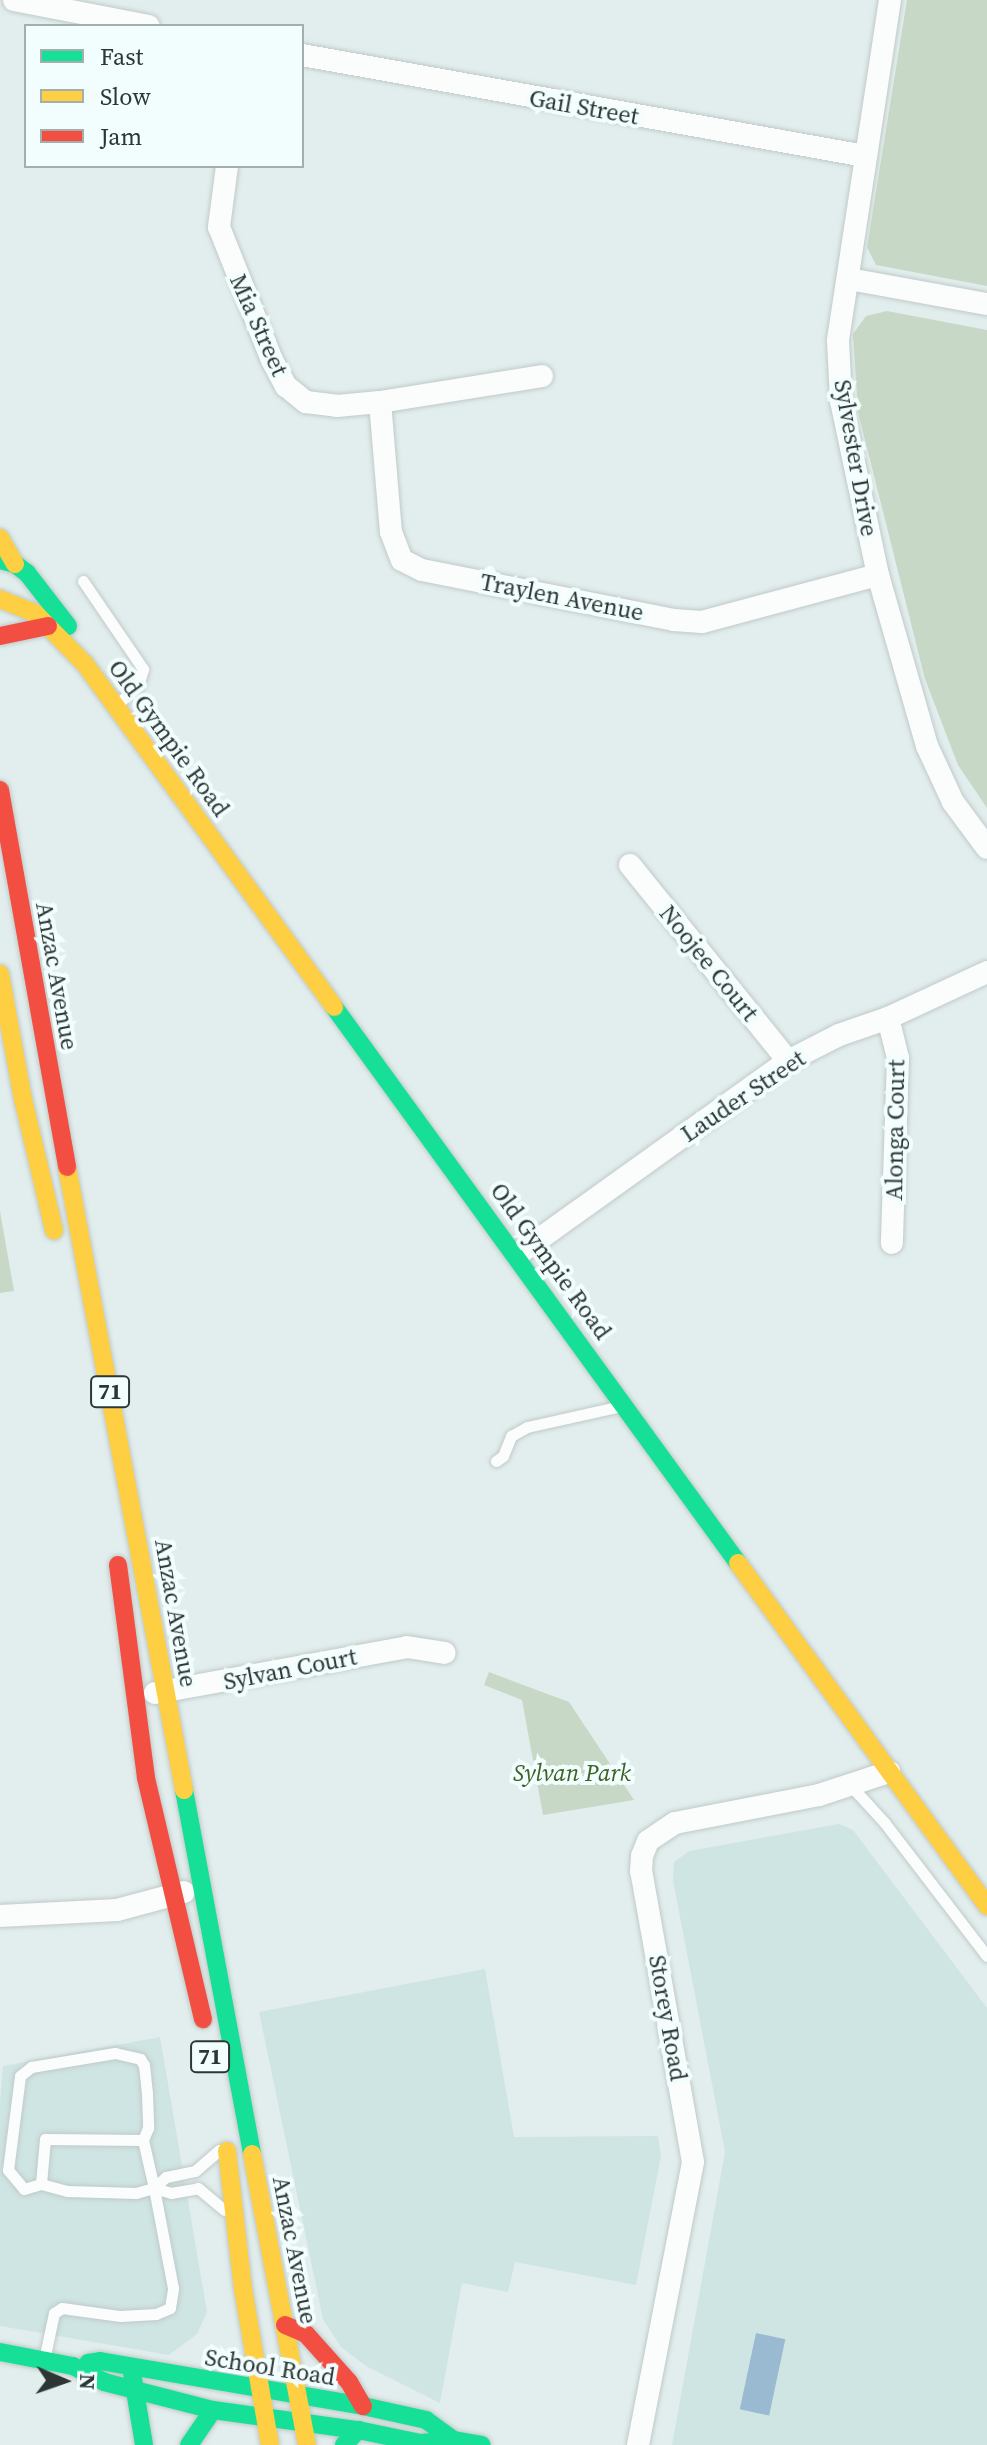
<!DOCTYPE html>
<style>
body{margin:0}
#map{position:relative;width:987px;height:2445px;overflow:hidden;background:#e2eeed;font-family:"Source Serif 4",serif}
div>[style]{position:absolute}
[style*='--x']{left:calc(var(--x)*1px);top:calc(var(--y)*1px);width:calc(var(--w)*1px);rotate:calc(var(--a)*1deg)}
.built>*{inset:0;background:#cee5e3}
.green>*{inset:0;background:#c8d8c6}
.water>*{inset:0;background:#99bad1;transform-origin:0 0}
.roads{filter:drop-shadow(0 0 2px #c0cac9) drop-shadow(0 0 2px #c0cac9)}
.lane>*{height:11px;margin:-5.5px;padding:0 5.5px;transform-origin:5.5px;border-radius:5.5px;background:#fbfcfc}
.street>*{height:22px;margin:-11px;padding:0 11px;transform-origin:11px;border-radius:11px;background:#fbfcfc}
.fast>*{height:18px;margin:-9px;padding:0 9px;transform-origin:9px;border-radius:9px;background:#16e098}
.slow>*{height:18px;margin:-9px;padding:0 9px;transform-origin:9px;border-radius:9px;background:#ffcf43}
.jam>*{height:18px;margin:-9px;padding:0 9px;transform-origin:9px;border-radius:9px;background:#f24e42}
span{translate:-50% -50%;white-space:nowrap;text-align:center;line-height:1.15;-webkit-text-stroke:8px #f1fefd;paint-order:stroke}
.shield-label span{padding:2px 6px;background:#f1fefd;border:2px solid;border-radius:6px;-webkit-text-stroke-width:0}
.shield-label{font-size:22px;color:#2d3635;font-weight:700}
.street-label{font-size:24px;color:#2d3635}
.park-label{font-size:24px;color:#3d6126;font-style:italic}
.legend{position:absolute;left:24px;top:24px;width:280px;height:144px;box-sizing:border-box;background:#f1fefd;border:2px solid #a3aead;margin:0;padding:10px 14px;list-style:none;font-size:24px;color:#2d3635}
.legend li{display:flex;align-items:center;gap:16px;height:40px}
.legend b{width:40px;border:2px solid #a3aead}
.north{position:absolute;left:24px;top:2341px;width:80px;height:80px;-webkit-text-stroke:6px #f1fefd;paint-order:stroke;rotate:92deg;font-size:22px;font-weight:700;line-height:32px;text-align:center;color:#2d3635}
.north::after{content:'';display:block;margin:auto;width:28px;height:36px;background:#2d3635;clip-path:polygon(50% 0,100% 100%,50% 72%,0 100%)}
</style>
<div id="map">
<div class="built">
<i style="clip-path:polygon(839px 1824px,853px 1830px,987px 2008px,987px 2445px,672px 2445px,725px 2152px,673px 1880px,674px 1862px,689px 1851px)"></i>
<i style="clip-path:polygon(485px 1969px,514px 2137px,658px 2136px,661px 2156px,636px 2285px,515px 2262px,508px 2292px,462px 2283px,440px 2403px,366px 2366px,341px 2347px,323px 2319px,259px 2012px)"></i>
<i style="clip-path:polygon(160px 2037px,207px 2312px,197px 2334px,169px 2355px,0 2326px,0 2101px,3px 2066px)"></i>
</div>
<div class="green">
<i style="clip-path:polygon(907px 0,987px 0,987px 286px,876px 265px,867px 247px)"></i>
<i style="clip-path:polygon(887px 311px,987px 330px,987px 808px,958px 765px,925px 679px,858px 412px,853px 334px,866px 316px)"></i>
<i style="clip-path:polygon(0 1211px,14px 1291px,0 1293px)"></i>
<i style="clip-path:polygon(489px 1672px,569px 1702px,634px 1800px,543px 1815px,522px 1700px,484px 1685px)"></i>
</div>
<div class="water">
<i style="left:756px;top:2333px;width:30px;height:78px;rotate:12deg"></i>
</div>
<div class="roads">
<div class="lane">
<i style="--x:83;--y:581;--w:107;--a:55.7"></i>
<i style="--x:143;--y:669;--w:18;--a:106"></i>
<i style="--x:138;--y:686;--w:29;--a:139"></i>
<i style="--x:496;--y:1461;--w:9;--a:-36"></i>
<i style="--x:503;--y:1456;--w:22;--a:-68"></i>
<i style="--x:511;--y:1436;--w:18;--a:-29"></i>
<i style="--x:527;--y:1427;--w:96;--a:-12.6"></i>
<i style="--x:851;--y:1786;--w:49;--a:47.5"></i>
<i style="--x:884;--y:1822;--w:169;--a:52.5"></i>
<i style="--x:41;--y:2184;--w:18;--a:164"></i>
<i style="--x:24;--y:2189;--w:25;--a:-130"></i>
<i style="--x:8;--y:2170;--w:95;--a:-82.7"></i>
<i style="--x:20;--y:2076;--w:14;--a:-39"></i>
<i style="--x:31;--y:2067;--w:85;--a:-9.5"></i>
<i style="--x:115;--y:2053;--w:26;--a:13"></i>
<i style="--x:140;--y:2059;--w:7;--a:56"></i>
<i style="--x:144;--y:2065;--w:28;--a:84"></i>
<i style="--x:147;--y:2093;--w:35;--a:88"></i>
<i style="--x:148;--y:2128;--w:13;--a:113"></i>
<i style="--x:154;--y:2188;--w:18;--a:16"></i>
<i style="--x:171;--y:2193;--w:27;--a:-10"></i>
<i style="--x:198;--y:2188;--w:34;--a:40"></i>
<i style="--x:44;--y:2360;--w:48;--a:-78"></i>
<i style="--x:54;--y:2313;--w:9;--a:-32"></i>
<i style="--x:62;--y:2308;--w:59;--a:7.9"></i>
<i style="--x:120;--y:2316;--w:36;--a:-3"></i>
<i style="--x:156;--y:2314;--w:15;--a:-23"></i>
<i style="--x:170;--y:2308;--w:20;--a:-81"></i>
<i style="--x:173;--y:2288;--w:102;--a:-100.8"></i>
<i style="--x:154;--y:2188;--w:49;--a:-102.9"></i>
<i style="--x:143;--y:2140;--w:98;--a:-179.4"></i>
<i style="--x:45;--y:2139;--w:45;--a:95.1"></i>
<i style="--x:41;--y:2184;--w:27;--a:15"></i>
<i style="--x:67;--y:2191;--w:69;--a:1.7"></i>
<i style="--x:136;--y:2193;--w:19;--a:-16"></i>
<i style="--x:154;--y:2188;--w:16;--a:-43"></i>
<i style="--x:166;--y:2177;--w:30;--a:-12"></i>
<i style="--x:195;--y:2171;--w:32;--a:-41"></i>
</div>
<div class="street">
<i style="--x:14;--y:0;--w:137;--a:10.9"></i>
<i style="--x:890;--y:0;--w:345;--a:98.7"></i>
<i style="--x:838;--y:341;--w:60;--a:87.1"></i>
<i style="--x:841;--y:401;--w:178;--a:78"></i>
<i style="--x:878;--y:575;--w:178;--a:74"></i>
<i style="--x:927;--y:746;--w:62;--a:65.1"></i>
<i style="--x:953;--y:802;--w:57;--a:53.5"></i>
<i style="--x:302;--y:55;--w:572;--a:10.17"></i>
<i style="--x:227;--y:166;--w:62;--a:97.5"></i>
<i style="--x:219;--y:227;--w:143;--a:68.3"></i>
<i style="--x:272;--y:360;--w:30;--a:62"></i>
<i style="--x:286;--y:386;--w:26;--a:39"></i>
<i style="--x:306;--y:402;--w:31;--a:7"></i>
<i style="--x:337;--y:406;--w:43;--a:-5.3"></i>
<i style="--x:380;--y:402;--w:164;--a:-9.1"></i>
<i style="--x:849;--y:279;--w:140;--a:10.3"></i>
<i style="--x:380;--y:402;--w:130;--a:85.2"></i>
<i style="--x:391;--y:532;--w:30;--a:69"></i>
<i style="--x:402;--y:560;--w:22;--a:27"></i>
<i style="--x:422;--y:570;--w:257;--a:11.2"></i>
<i style="--x:674;--y:620;--w:28;--a:4"></i>
<i style="--x:702;--y:622;--w:182;--a:-15"></i>
<i style="--x:630;--y:865;--w:252;--a:51.1"></i>
<i style="--x:888;--y:1018;--w:41;--a:76"></i>
<i style="--x:898;--y:1058;--w:185;--a:91.9"></i>
<i style="--x:517;--y:1255;--w:333;--a:-35.6"></i>
<i style="--x:788;--y:1061;--w:57;--a:-27"></i>
<i style="--x:839;--y:1035;--w:52;--a:-19.1"></i>
<i style="--x:888;--y:1018;--w:109;--a:-24.9"></i>
<i style="--x:155;--y:1693;--w:256;--a:-10.3"></i>
<i style="--x:407;--y:1647;--w:38;--a:9"></i>
<i style="--x:0;--y:1916;--w:117;--a:-2.9"></i>
<i style="--x:117;--y:1910;--w:69;--a:-15"></i>
<i style="--x:638;--y:2445;--w:288;--a:-79"></i>
<i style="--x:693;--y:2162;--w:296;--a:-100.1"></i>
<i style="--x:641;--y:1871;--w:15;--a:-86"></i>
<i style="--x:642;--y:1856;--w:16;--a:-68"></i>
<i style="--x:648;--y:1841;--w:32;--a:-34"></i>
<i style="--x:675;--y:1823;--w:147;--a:-11"></i>
<i style="--x:819;--y:1795;--w:74;--a:-18.2"></i>
</div>
<div class="fast">
<i style="--x:0;--y:560;--w:16;--a:15"></i>
<i style="--x:15;--y:564;--w:15;--a:37"></i>
<i style="--x:27;--y:573;--w:67;--a:52.3"></i>
<i style="--x:334;--y:1007;--w:687;--a:54"></i>
<i style="--x:184;--y:1790;--w:370;--a:79.4"></i>
<i style="--x:0;--y:2352;--w:74;--a:10.9"></i>
<i style="--x:73;--y:2366;--w:35;--a:27"></i>
<i style="--x:104;--y:2382;--w:113;--a:14.4"></i>
<i style="--x:213;--y:2410;--w:146;--a:7.9"></i>
<i style="--x:358;--y:2430;--w:64;--a:11.7"></i>
<i style="--x:421;--y:2443;--w:33;--a:-5"></i>
<i style="--x:454;--y:2440;--w:28;--a:10"></i>
<i style="--x:88;--y:2363;--w:12;--a:-9"></i>
<i style="--x:100;--y:2361;--w:267;--a:9.7"></i>
<i style="--x:363;--y:2406;--w:65;--a:12.5"></i>
<i style="--x:426;--y:2420;--w:34;--a:36"></i>
<i style="--x:132;--y:2373;--w:73;--a:80.5"></i>
<i style="--x:189;--y:2445;--w:42;--a:-55.6"></i>
<i style="--x:344;--y:2445;--w:21;--a:-47"></i>
</div>
<div class="slow">
<i style="--x:0;--y:538;--w:30;--a:60"></i>
<i style="--x:0;--y:599;--w:38;--a:22"></i>
<i style="--x:35;--y:613;--w:71;--a:45.6"></i>
<i style="--x:85;--y:664;--w:424;--a:54"></i>
<i style="--x:0;--y:974;--w:127;--a:79.6"></i>
<i style="--x:23;--y:1099;--w:135;--a:76.7"></i>
<i style="--x:67;--y:1167;--w:634;--a:79.36"></i>
<i style="--x:738;--y:1563;--w:424;--a:54"></i>
<i style="--x:227;--y:2151;--w:139;--a:83.4"></i>
<i style="--x:243;--y:2289;--w:158;--a:80.2"></i>
<i style="--x:252;--y:2154;--w:296;--a:79.3"></i>
</div>
<div class="jam">
<i style="--x:0;--y:636;--w:49;--a:-11.8"></i>
<i style="--x:0;--y:790;--w:383;--a:79.9"></i>
<i style="--x:118;--y:1565;--w:215;--a:82.5"></i>
<i style="--x:146;--y:1778;--w:248;--a:76.7"></i>
<i style="--x:285;--y:2325;--w:23;--a:23"></i>
<i style="--x:306;--y:2334;--w:64;--a:48.1"></i>
<i style="--x:349;--y:2382;--w:28;--a:60"></i>
</div>
</div>
<div class="shield-label">
<span style="left:110px;top:1392px">71</span>
<span style="left:210px;top:2057px">71</span>
</div>
<div class="street-label">
<span style="left:584px;top:107px;rotate:10deg">Gail Street</span>
<span style="left:259px;top:325px;rotate:66deg">Mia Street</span>
<span style="left:856px;top:458px;rotate:80deg">Sylvester Drive</span>
<span style="left:562px;top:597px;rotate:11deg">Traylen Avenue</span>
<span style="left:169px;top:738px;rotate:54deg">Old Gympie Road</span>
<span style="left:709px;top:963px;rotate:51deg">Noojee Court</span>
<span style="left:57px;top:976px;rotate:80deg">Anzac Avenue</span>
<span style="left:743px;top:1096px;rotate:-34deg">Lauder Street</span>
<span style="left:895px;top:1130px;rotate:-89deg">Alonga Court</span>
<span style="left:551px;top:1261px;rotate:54deg">Old Gympie Road</span>
<span style="left:176px;top:1613px;rotate:80deg">Anzac Avenue</span>
<span style="left:290px;top:1669px;rotate:-11deg">Sylvan Court</span>
<span style="left:668px;top:2018px;rotate:80deg">Storey Road</span>
<span style="left:295px;top:2250px;rotate:79deg">Anzac Avenue</span>
<span style="left:270px;top:2367px;rotate:9deg">School Road</span>
</div>
<div class="park-label">
<span style="left:572px;top:1773px">Sylvan Park</span>
</div>
<ul class="legend">
<li><b style="height:10px;background:#16e098"></b>Fast</li>
<li><b style="height:10px;background:#ffcf43"></b>Slow</li>
<li><b style="height:10px;background:#f24e42"></b>Jam</li>
</ul>
<div class="north">N</div>
</div>
